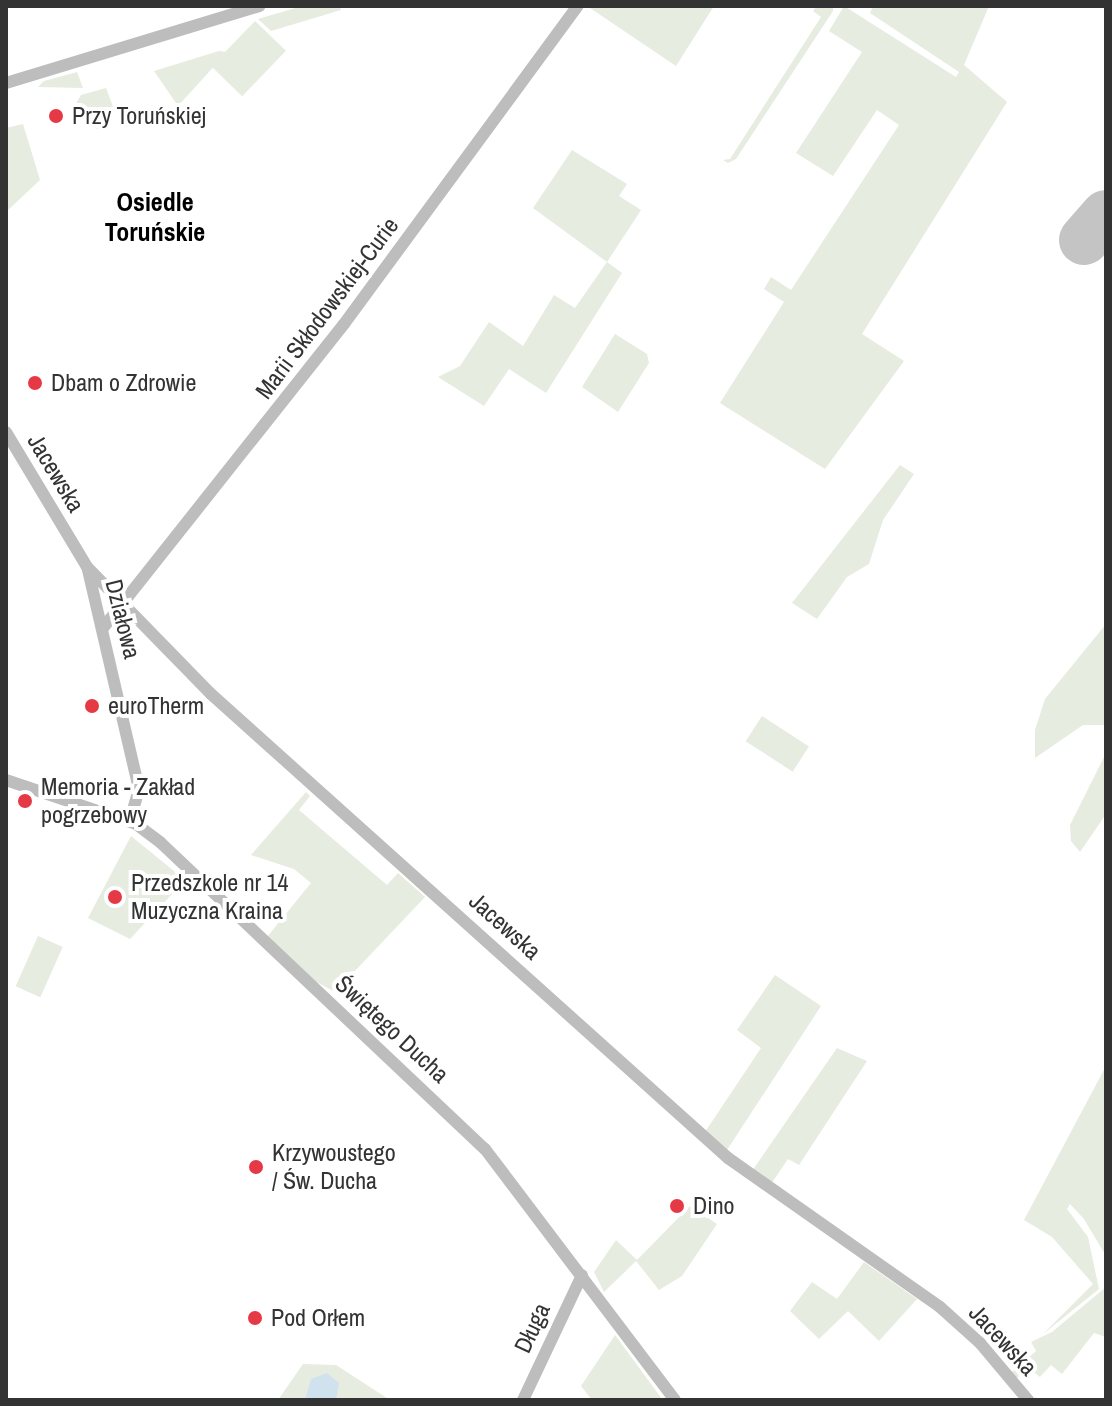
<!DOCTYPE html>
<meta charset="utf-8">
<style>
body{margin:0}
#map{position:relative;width:1112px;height:1406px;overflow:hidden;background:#fff;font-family:"Archivo Narrow",sans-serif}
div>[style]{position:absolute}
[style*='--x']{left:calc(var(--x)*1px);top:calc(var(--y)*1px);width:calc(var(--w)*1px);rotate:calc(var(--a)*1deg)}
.green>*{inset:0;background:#e6ecdf;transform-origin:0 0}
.water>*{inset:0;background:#cfe2ee}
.runway>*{height:50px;margin:-25px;padding:0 25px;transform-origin:25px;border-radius:25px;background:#c4c4c4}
.secondary>*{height:12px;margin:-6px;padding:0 6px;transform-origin:6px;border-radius:6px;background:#bdbdbd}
.dots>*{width:22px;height:22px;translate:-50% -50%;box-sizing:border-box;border:4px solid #fff;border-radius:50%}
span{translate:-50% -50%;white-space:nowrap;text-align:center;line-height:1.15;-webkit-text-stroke:8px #fff;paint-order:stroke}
.poi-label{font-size:24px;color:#333}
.left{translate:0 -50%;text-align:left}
.street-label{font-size:24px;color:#333}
.neighbourhood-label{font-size:26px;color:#000;font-weight:700}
.frame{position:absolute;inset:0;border:8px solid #333;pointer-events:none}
</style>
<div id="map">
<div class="green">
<i style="clip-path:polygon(302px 6px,340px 6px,341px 10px,271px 31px,258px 19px)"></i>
<i style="clip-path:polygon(587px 6px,714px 6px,676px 66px)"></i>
<i style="clip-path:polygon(817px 6px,833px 6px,833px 11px,736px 159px,728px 163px,723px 160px,730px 159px,821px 17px,813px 11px)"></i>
<i style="clip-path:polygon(844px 6px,956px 77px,959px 72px,870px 13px,873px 6px,989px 6px,964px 65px,1007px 102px,862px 334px,904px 361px,825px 469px,720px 403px,784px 302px,764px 289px,771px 277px,791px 290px,899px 125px,877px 110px,833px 176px,796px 153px,862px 52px,829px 31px)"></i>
<i style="left:255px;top:21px;width:43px;height:63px;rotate:44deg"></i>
<i style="clip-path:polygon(219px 51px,227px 52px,178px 106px,154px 71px)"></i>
<i style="clip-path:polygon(77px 72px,83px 88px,38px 87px,44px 81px)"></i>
<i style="clip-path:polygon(106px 88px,115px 112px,97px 129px,72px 110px,81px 95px)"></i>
<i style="clip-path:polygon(23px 124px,40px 180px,6px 212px,6px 128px)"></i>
<i style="clip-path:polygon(572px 150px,627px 184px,619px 196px,641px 210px,607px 262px,622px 273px,546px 393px,509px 369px,484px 406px,438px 377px,460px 366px,489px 322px,523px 346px,554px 295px,575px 308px,607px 262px,533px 208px)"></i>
<i style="clip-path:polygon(615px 334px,647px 354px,649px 363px,618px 412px,582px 387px)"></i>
<i style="clip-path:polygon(900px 465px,914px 474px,883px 520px,869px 564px,847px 577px,817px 619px,792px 603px)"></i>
<i style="clip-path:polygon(1106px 624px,1106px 725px,1083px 725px,1035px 758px,1035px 730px,1045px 699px)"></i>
<i style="left:762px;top:716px;width:56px;height:30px;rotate:33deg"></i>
<i style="clip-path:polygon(1106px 753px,1106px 814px,1080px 852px,1071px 841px,1070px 825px)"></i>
<i style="clip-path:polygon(306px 792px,310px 796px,299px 810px,387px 885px,398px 873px,425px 897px,335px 992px,313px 980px,267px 937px,311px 883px,294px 869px,251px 855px)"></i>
<i style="clip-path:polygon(131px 836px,185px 880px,130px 939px,88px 918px)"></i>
<i style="left:38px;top:936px;width:27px;height:55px;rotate:24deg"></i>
<i style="clip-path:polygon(775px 975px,821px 1006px,727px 1150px,705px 1132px,761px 1048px,737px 1030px)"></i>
<i style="clip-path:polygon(837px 1048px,867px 1061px,799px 1165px,788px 1159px,771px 1184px,752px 1171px)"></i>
<i style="clip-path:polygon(1106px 1066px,1106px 1256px,1084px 1219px,1070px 1204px,1067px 1209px,1088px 1237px,1099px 1289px,1043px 1334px,1093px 1284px,1052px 1237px,1024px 1220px)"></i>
<i style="clip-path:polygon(690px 1206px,717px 1224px,682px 1276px,659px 1290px,636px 1261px,604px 1292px,594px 1272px,616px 1240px,637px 1260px)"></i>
<i style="clip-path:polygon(864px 1262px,917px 1299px,879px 1341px,848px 1311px,819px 1339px,790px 1311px,812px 1282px,837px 1299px)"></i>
<i style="clip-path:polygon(1106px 1287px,1106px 1337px,1094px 1333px,1062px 1374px,1051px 1365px,1040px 1377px,1029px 1368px,1017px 1378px,1012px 1372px,1036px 1351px,1031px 1342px,1052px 1332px)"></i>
<i style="clip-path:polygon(615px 1335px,662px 1399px,661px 1400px,592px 1400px,581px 1386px)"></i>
<i style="clip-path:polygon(303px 1364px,336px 1365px,390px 1400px,278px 1400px)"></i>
</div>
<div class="water">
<i style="clip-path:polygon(327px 1373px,339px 1383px,336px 1400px,305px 1400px,311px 1379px)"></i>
</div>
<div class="runway">
<i style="--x:1084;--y:240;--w:33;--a:-49"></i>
</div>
<div class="secondary">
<i style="--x:6;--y:83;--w:265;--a:-16.9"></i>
<i style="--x:6;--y:432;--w:157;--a:59"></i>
<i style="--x:87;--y:567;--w:177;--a:45.7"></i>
<i style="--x:211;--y:694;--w:695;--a:41.91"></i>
<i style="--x:728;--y:1158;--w:259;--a:35.1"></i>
<i style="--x:940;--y:1307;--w:54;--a:42"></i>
<i style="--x:980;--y:1343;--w:75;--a:49.9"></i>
<i style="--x:88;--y:570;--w:225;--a:76.9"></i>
<i style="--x:139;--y:789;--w:33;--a:106"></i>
<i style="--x:103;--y:628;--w:388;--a:-51.6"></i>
<i style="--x:344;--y:324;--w:395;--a:-53.7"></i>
<i style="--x:6;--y:780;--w:137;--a:18.7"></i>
<i style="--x:136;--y:824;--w:31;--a:37"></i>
<i style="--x:161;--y:843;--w:446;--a:43.4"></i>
<i style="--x:485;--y:1149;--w:315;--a:52.9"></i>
<i style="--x:523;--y:1400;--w:138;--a:-64.7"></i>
</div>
<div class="dots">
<i style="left:56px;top:116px;background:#e63946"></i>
<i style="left:35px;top:383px;background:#e63946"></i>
<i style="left:92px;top:706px;background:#e63946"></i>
<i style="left:25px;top:801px;background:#e63946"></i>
<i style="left:115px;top:897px;background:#e63946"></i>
<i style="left:256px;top:1167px;background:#e63946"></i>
<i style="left:677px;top:1206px;background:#e63946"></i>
<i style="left:255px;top:1318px;background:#e63946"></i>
</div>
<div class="poi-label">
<span class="left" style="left:72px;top:116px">Przy Toruńskiej</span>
<span class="left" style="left:51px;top:383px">Dbam o Zdrowie</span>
<span class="left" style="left:108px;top:706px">euroTherm</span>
<span class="left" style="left:41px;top:801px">Memoria - Zakład<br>pogrzebowy</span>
<span class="left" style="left:131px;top:897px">Przedszkole nr 14<br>Muzyczna Kraina</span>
<span class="left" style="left:272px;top:1167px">Krzywoustego<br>/ Św. Ducha</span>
<span class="left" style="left:693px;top:1206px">Dino</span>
<span class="left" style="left:271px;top:1318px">Pod Orłem</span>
</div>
<div class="street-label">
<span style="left:327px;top:308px;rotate:-53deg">Marii Skłodowskiej-Curie</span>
<span style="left:56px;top:473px;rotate:59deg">Jacewska</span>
<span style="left:123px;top:619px;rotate:76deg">Działowa</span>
<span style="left:505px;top:926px;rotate:42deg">Jacewska</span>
<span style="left:392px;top:1029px;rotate:43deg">Świętego Ducha</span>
<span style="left:532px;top:1328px;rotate:-65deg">Długa</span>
<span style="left:1003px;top:1340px;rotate:47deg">Jacewska</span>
</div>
<div class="neighbourhood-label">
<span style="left:155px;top:217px">Osiedle<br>Toruńskie</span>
</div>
<div class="frame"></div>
</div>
